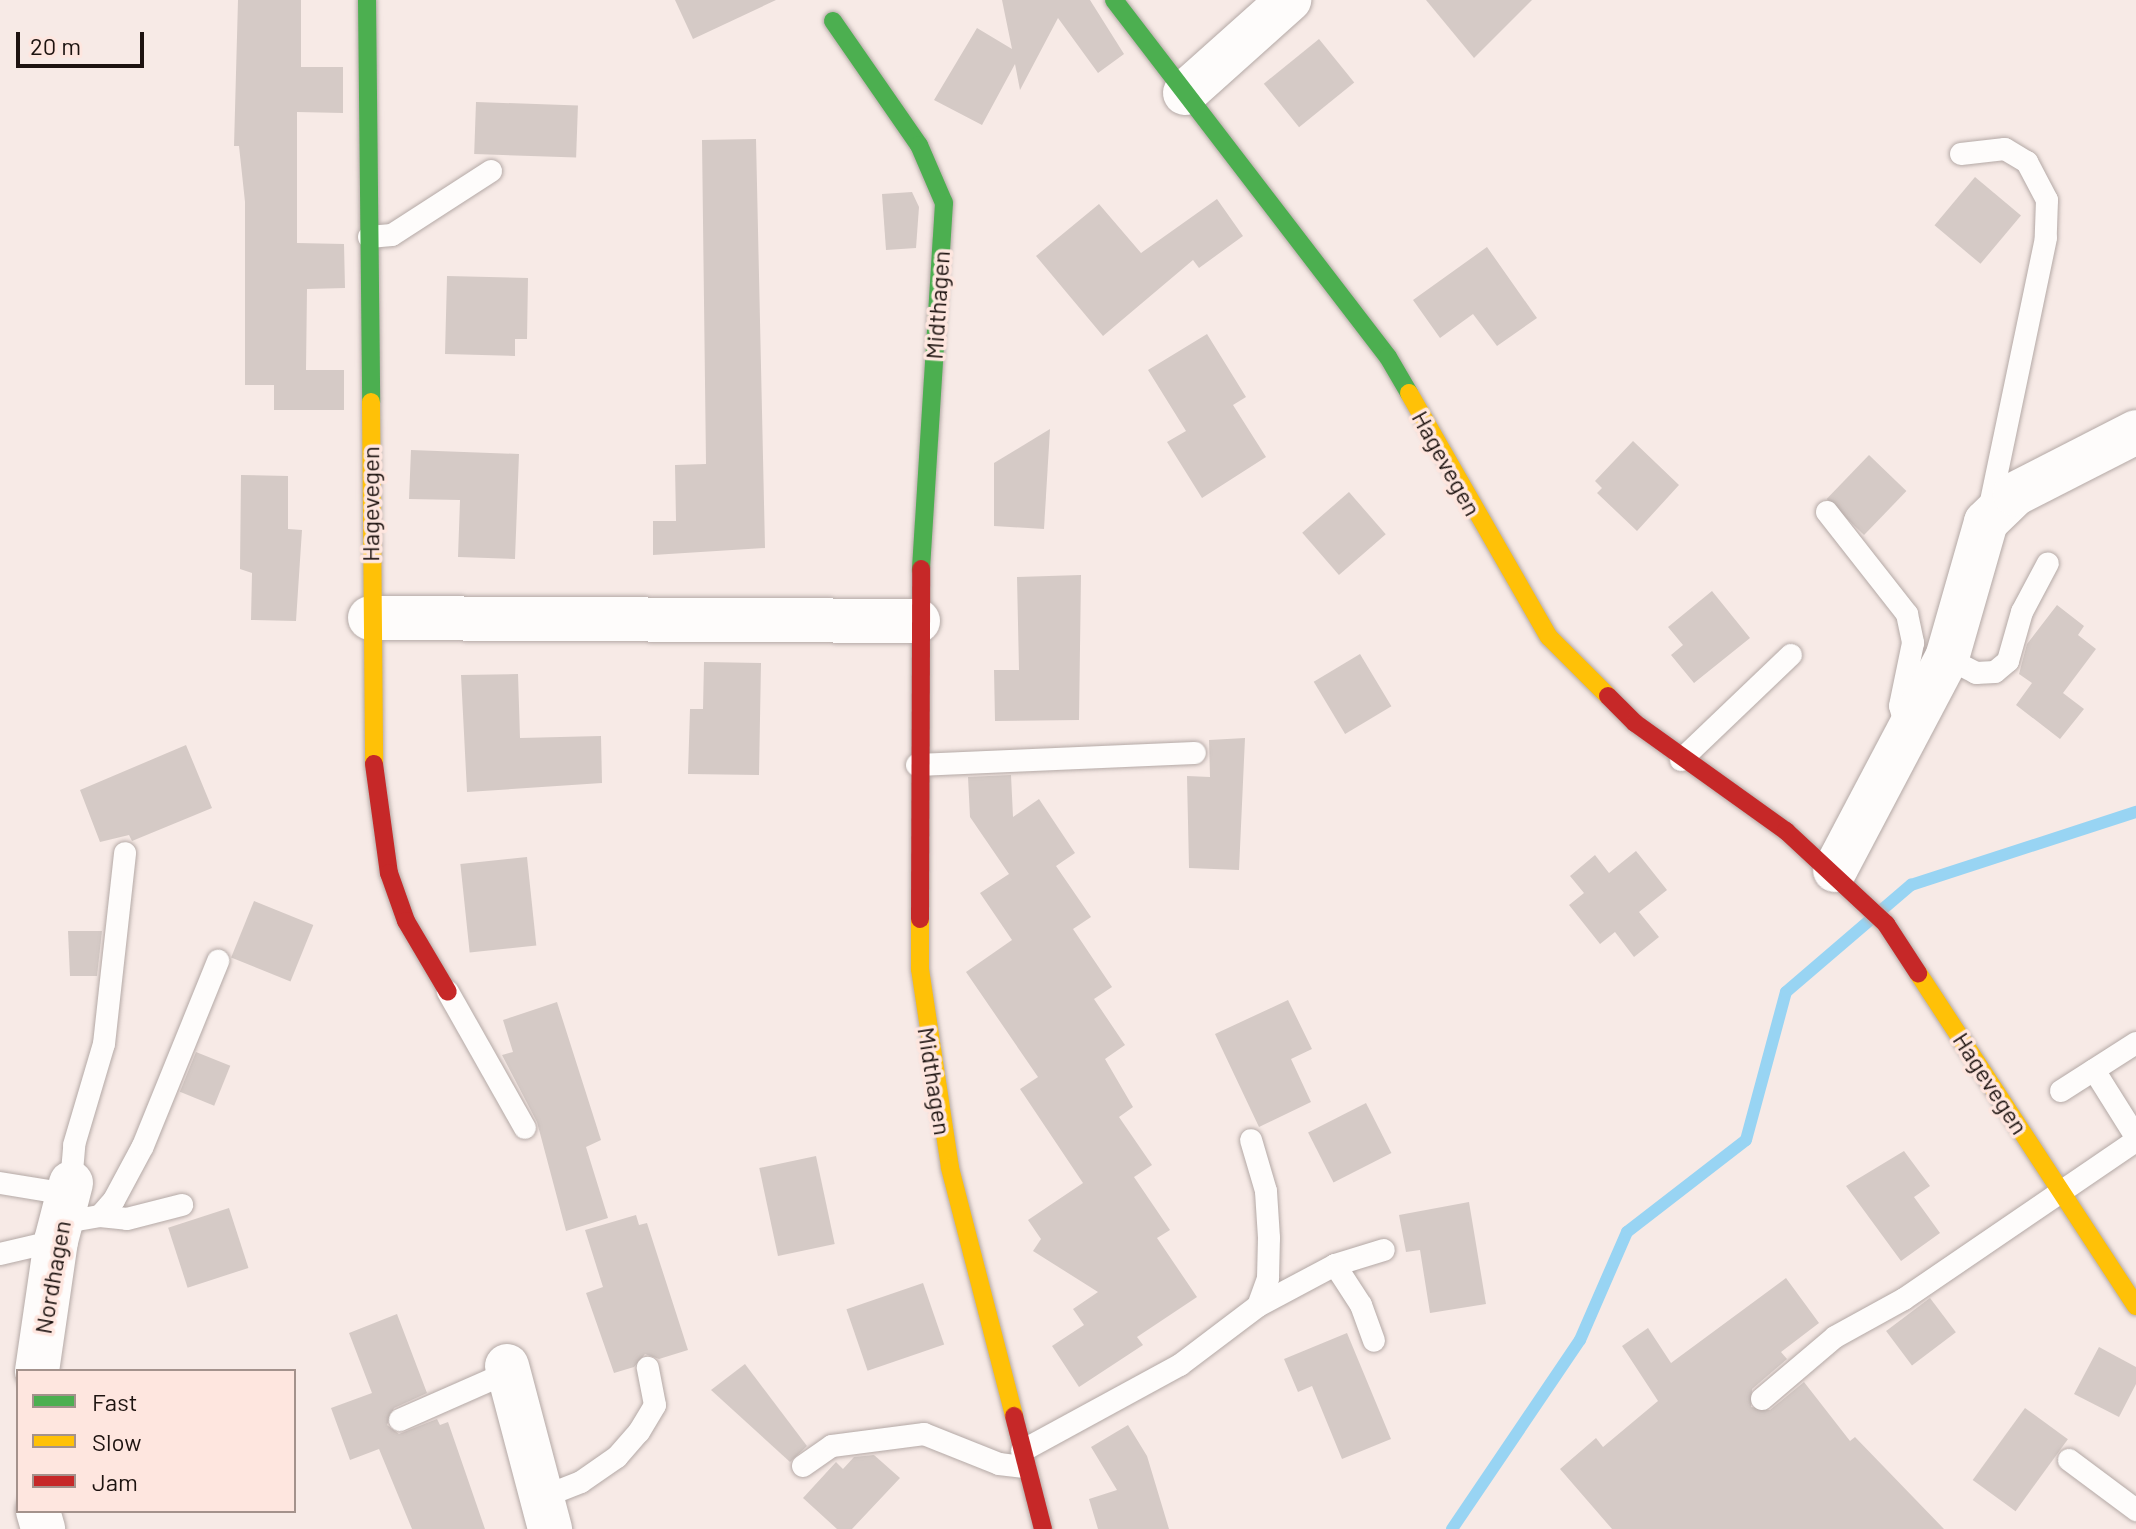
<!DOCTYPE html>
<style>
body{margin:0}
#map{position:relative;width:2136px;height:1529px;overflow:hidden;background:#f7eae6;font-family:Barlow,sans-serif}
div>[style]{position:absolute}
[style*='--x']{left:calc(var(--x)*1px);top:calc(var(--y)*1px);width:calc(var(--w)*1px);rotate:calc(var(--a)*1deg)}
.stream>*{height:12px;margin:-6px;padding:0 6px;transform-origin:6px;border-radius:6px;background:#98d4f3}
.building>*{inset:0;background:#d5cac6;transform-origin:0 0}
.roads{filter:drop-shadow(0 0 2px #b4a9a6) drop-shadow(0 0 2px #b4a9a6)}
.lane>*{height:22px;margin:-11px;padding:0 11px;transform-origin:11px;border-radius:11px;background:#fefcfb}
.street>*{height:44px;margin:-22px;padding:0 22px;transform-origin:22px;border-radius:22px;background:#fefcfb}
.fast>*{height:18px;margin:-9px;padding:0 9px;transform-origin:9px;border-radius:9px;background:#4caf50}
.slow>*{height:18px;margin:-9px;padding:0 9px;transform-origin:9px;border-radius:9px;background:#ffc107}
.jam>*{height:18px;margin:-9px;padding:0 9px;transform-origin:9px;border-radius:9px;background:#c62828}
span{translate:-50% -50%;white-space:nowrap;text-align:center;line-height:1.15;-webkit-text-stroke:7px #fee6df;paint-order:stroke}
.street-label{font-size:24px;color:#1d1310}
.legend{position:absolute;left:16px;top:1369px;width:280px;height:144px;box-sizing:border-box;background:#fee6df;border:2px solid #a4928c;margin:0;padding:10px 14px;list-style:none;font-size:24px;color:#1d1310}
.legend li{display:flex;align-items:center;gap:16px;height:40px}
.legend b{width:40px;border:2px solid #a4928c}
.scale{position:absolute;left:16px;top:32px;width:128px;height:36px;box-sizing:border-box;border:4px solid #1d1310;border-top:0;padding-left:10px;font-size:24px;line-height:28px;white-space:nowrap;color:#1d1310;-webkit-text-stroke:6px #fee6df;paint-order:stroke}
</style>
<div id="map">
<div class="stream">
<i style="--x:1452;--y:1529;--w:228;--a:-55.9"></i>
<i style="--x:1580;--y:1340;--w:118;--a:-66.5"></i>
<i style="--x:1627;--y:1232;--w:150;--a:-37.7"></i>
<i style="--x:1746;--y:1140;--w:153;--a:-74.9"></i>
<i style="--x:1786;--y:992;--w:165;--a:-40.6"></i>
<i style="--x:1911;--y:885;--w:237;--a:-18"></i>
</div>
<div class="building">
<i style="clip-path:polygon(238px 0,301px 0,301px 67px,343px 67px,343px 113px,297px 112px,297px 243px,344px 244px,345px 288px,307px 289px,306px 370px,344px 370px,344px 410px,274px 410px,274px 385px,245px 385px,245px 202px,239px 146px,234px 146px)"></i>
<i style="clip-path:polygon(675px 0,776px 0,693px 39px)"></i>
<i style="clip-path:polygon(1002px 0,1090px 0,1124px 54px,1098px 73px,1058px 18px,1020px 90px,1015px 64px,982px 125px,934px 100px,977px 28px,1012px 49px)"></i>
<i style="clip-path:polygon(1426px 0,1532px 0,1474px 58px)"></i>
<i style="left:1319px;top:39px;width:56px;height:71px;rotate:51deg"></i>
<i style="left:476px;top:102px;width:102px;height:52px;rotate:2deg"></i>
<i style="clip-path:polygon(756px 139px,765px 548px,653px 555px,653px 521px,676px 521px,675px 465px,706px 464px,702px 140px)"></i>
<i style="left:1975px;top:177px;width:60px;height:63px;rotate:40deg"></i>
<i style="clip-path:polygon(912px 192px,919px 207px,916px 248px,886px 250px,882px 194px)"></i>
<i style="clip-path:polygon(1217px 199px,1243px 236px,1199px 268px,1193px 260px,1103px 336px,1036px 256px,1099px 204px,1141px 253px)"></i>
<i style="clip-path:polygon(1487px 247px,1537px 318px,1497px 346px,1473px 314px,1440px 338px,1413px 300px)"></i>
<i style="clip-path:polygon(447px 276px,528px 278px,527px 339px,515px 339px,515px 356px,445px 354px)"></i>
<i style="clip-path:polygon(1207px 334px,1246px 397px,1233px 405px,1266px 457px,1202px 498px,1167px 442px,1186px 431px,1148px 370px)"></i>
<i style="clip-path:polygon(1050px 429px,1044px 529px,994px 526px,994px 463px)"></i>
<i style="clip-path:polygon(1633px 441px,1679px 485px,1637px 531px,1597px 493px,1602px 488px,1595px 481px)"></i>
<i style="clip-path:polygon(411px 450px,519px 454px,515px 559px,458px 557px,460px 500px,409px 499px)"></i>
<i style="left:1869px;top:455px;width:52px;height:61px;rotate:44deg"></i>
<i style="clip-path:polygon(241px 475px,288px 476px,288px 529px,302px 530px,296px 621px,251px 620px,252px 573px,240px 569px)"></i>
<i style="left:1349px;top:492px;width:56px;height:62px;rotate:49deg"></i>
<i style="clip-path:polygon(1081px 575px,1079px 720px,995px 721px,994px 670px,1019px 670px,1017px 577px)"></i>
<i style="clip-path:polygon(1712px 591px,1750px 638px,1694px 683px,1671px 655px,1683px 645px,1668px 627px)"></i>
<i style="clip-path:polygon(2057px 605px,2084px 626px,2078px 635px,2096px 649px,2063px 693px,2084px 709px,2060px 739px,2016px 705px,2032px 683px,2019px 674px,2027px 644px)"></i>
<i style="left:1360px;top:654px;width:61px;height:54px;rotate:59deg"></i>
<i style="clip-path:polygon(704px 662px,761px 663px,759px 775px,688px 774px,690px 709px,703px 709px)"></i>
<i style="clip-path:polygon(518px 674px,520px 738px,601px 736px,602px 783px,467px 792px,461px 675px)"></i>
<i style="clip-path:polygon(1245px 738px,1239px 870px,1189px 868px,1187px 776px,1210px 777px,1209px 740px)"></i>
<i style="clip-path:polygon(186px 745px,212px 808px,132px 841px,129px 835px,100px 842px,80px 790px)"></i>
<i style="clip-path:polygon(1011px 775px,1013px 817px,1039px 799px,1075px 853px,1056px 866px,1091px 917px,1073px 929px,1112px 987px,1094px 999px,1125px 1045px,1105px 1059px,1133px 1107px,1119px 1117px,1152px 1165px,1134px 1177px,1170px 1230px,1157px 1238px,1197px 1297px,1137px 1337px,1143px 1345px,1079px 1387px,1052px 1346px,1084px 1325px,1073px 1309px,1098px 1292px,1033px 1251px,1041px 1239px,1028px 1220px,1083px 1183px,1020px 1089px,1038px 1077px,966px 972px,1012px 940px,980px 893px,1009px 874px,970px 817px,968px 777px)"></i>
<i style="clip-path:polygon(1636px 851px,1667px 890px,1639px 912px,1659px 937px,1634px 957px,1615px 932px,1600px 944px,1569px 905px,1584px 893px,1570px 876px,1595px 855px,1609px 873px)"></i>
<i style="left:527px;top:857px;width:89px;height:67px;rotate:84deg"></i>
<i style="left:254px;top:901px;width:64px;height:61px;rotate:22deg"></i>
<i style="clip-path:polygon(68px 931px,102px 931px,97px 976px,70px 976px)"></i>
<i style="clip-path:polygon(1288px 1000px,1312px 1049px,1291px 1059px,1311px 1102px,1259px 1127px,1215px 1034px)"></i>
<i style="clip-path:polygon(557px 1002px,601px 1140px,586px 1147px,608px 1218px,566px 1231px,537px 1122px,502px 1055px,513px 1052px,503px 1020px)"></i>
<i style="left:196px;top:1052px;width:37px;height:43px;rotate:22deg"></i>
<i style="left:1366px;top:1103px;width:56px;height:65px;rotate:63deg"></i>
<i style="clip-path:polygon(1904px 1151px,1930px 1186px,1914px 1197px,1940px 1233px,1901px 1261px,1846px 1186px)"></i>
<i style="left:816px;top:1156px;width:90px;height:58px;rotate:78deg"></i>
<i style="clip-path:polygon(1469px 1202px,1486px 1304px,1430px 1313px,1420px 1250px,1406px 1252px,1399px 1215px)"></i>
<i style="left:229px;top:1208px;width:63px;height:64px;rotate:72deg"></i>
<i style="clip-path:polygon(636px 1215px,639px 1225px,647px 1223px,688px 1350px,659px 1359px,645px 1354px,634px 1367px,614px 1373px,586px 1293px,603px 1287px,585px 1230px)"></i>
<i style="clip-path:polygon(1786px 1278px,1819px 1323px,1781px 1352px,1787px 1359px,1752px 1389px,1751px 1407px,1770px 1410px,1804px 1382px,1850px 1441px,1855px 1437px,1944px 1529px,1612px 1529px,1560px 1469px,1596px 1438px,1603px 1447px,1658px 1401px,1622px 1346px,1648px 1328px,1671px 1363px)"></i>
<i style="left:923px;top:1283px;width:65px;height:81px;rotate:71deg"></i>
<i style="left:1930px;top:1298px;width:43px;height:55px;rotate:53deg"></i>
<i style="clip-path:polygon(397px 1314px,427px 1393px,394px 1408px,387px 1425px,399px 1434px,437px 1419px,440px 1425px,448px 1422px,485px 1529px,412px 1529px,379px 1449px,350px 1460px,331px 1408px,372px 1393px,349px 1333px)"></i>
<i style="clip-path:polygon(1347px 1333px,1391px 1439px,1342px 1459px,1312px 1386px,1298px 1392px,1284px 1359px)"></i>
<i style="clip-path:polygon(2099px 1347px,2136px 1367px,2136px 1384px,2119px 1417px,2074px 1394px)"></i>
<i style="clip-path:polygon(745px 1364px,807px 1446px,790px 1462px,711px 1390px)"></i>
<i style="left:2025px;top:1408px;width:53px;height:89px;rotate:36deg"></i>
<i style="clip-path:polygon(1128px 1425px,1147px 1456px,1169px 1529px,1098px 1529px,1089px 1499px,1117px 1490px,1091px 1447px)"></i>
<i style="clip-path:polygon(874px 1455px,900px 1478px,852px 1529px,837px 1529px,803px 1498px,836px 1462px,843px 1469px,854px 1457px)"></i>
</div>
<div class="roads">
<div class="lane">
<i style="--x:1961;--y:154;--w:44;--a:-6.5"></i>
<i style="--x:2005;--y:149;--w:26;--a:31"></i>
<i style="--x:2027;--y:162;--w:43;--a:62.2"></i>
<i style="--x:2047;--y:200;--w:38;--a:92"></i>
<i style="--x:2046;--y:238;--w:279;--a:101.8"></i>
<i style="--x:369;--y:237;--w:23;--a:-5"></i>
<i style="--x:392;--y:235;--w:118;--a:-32.9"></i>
<i style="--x:1827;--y:512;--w:130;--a:51.9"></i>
<i style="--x:1907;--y:614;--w:30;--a:78"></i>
<i style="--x:1913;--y:643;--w:64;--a:101.7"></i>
<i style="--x:1900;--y:706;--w:19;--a:74"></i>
<i style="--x:1947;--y:658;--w:33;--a:27"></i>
<i style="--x:1976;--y:673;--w:19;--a:-3"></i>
<i style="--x:1995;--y:672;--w:17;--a:-40"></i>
<i style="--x:2008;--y:661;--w:51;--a:-74.1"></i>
<i style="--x:2022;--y:612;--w:55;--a:-62"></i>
<i style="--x:1681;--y:760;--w:152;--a:-43.7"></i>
<i style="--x:917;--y:765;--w:278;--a:-2.5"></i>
<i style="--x:448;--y:992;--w:156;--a:60.5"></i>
<i style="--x:2094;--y:1070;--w:79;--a:57.9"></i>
<i style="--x:2061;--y:1091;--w:89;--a:-32.6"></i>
<i style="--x:0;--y:1183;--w:69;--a:9.2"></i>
<i style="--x:71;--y:1183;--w:38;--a:-85"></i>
<i style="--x:74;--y:1145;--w:105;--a:-73.5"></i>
<i style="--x:104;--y:1044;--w:192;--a:-83.7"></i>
<i style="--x:100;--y:1216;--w:27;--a:6"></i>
<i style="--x:127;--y:1219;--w:57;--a:-14.3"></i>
<i style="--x:60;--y:1223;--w:41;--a:-9.9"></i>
<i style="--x:100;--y:1216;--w:21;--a:-49"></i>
<i style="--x:114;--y:1200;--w:61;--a:-61.8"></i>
<i style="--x:143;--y:1146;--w:200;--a:-67.9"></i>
<i style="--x:0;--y:1254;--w:57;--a:-13.1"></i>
<i style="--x:1335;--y:1265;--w:48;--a:57"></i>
<i style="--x:1361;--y:1305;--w:38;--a:70"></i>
<i style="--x:1258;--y:1306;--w:87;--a:-28"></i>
<i style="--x:1335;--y:1265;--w:51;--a:-17"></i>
<i style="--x:1762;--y:1399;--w:96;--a:-40.3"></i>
<i style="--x:1835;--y:1337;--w:79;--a:-28.8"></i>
<i style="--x:1904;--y:1299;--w:281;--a:-34.3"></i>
<i style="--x:400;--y:1420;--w:119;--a:-23.8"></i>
<i style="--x:1022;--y:1451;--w:180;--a:-28.6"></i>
<i style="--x:1180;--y:1365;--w:98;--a:-37.1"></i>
<i style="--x:1258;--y:1306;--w:30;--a:-70"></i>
<i style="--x:1268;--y:1278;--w:40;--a:-88.6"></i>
<i style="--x:1269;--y:1238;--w:47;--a:-93.7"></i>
<i style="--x:1266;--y:1191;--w:53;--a:-106.4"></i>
<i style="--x:2069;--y:1460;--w:84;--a:36.7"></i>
<i style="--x:803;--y:1466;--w:35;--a:-35"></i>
<i style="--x:832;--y:1446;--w:93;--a:-7.4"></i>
<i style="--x:924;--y:1434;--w:81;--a:21.8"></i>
<i style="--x:999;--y:1464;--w:26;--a:7"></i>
<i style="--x:543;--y:1497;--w:41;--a:-21.5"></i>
<i style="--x:581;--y:1482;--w:44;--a:-34.8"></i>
<i style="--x:617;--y:1457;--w:33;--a:-49"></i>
<i style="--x:639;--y:1432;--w:31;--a:-59"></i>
<i style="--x:655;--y:1405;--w:38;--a:-101"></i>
</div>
<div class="street">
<i style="--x:1185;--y:93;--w:140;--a:-41.8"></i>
<i style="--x:370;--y:618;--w:548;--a:0.31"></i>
<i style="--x:1835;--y:870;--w:240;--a:-62.2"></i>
<i style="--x:1947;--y:658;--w:141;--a:-74"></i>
<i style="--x:1986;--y:522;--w:40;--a:-44"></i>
<i style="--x:2015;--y:494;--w:136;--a:-27.1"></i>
<i style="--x:507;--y:1366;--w:169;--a:75.2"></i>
<i style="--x:37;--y:1371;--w:131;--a:-81.7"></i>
<i style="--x:56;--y:1241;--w:60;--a:-75.5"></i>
<i style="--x:38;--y:1511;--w:19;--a:74"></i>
</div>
<div class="fast">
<i style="--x:367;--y:0;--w:402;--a:89.4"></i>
<i style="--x:1114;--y:0;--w:450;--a:52.5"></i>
<i style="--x:1388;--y:357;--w:42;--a:59.7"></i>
<i style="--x:833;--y:21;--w:151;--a:55.3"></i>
<i style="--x:919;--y:145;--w:63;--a:66.7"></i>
<i style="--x:944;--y:203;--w:367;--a:93.6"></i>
</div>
<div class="slow">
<i style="--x:1409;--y:393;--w:281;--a:60.2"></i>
<i style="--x:1549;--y:637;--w:83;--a:45"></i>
<i style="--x:371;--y:402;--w:362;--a:89.5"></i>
<i style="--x:920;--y:919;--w:50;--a:90"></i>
<i style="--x:920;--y:969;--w:201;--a:81.4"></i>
<i style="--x:950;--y:1168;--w:256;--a:75.5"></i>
<i style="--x:1918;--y:973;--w:398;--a:56.8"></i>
</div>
<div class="jam">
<i style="--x:1608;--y:696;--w:38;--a:45"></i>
<i style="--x:1635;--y:723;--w:186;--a:35.6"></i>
<i style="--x:1786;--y:831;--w:137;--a:42.9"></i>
<i style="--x:1886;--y:924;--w:59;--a:56.9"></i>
<i style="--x:374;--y:764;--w:110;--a:82.2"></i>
<i style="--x:389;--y:873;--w:51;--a:70.5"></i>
<i style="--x:406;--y:921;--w:82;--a:59.4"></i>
<i style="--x:920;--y:919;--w:350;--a:-89.8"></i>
<i style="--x:1014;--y:1416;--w:117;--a:75.6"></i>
</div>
</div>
<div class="street-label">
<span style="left:937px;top:305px;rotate:-86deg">Midthagen</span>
<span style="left:1447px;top:463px;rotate:61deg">Hagevegen</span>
<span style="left:370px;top:504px;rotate:-90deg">Hagevegen</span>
<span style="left:935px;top:1081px;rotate:81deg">Midthagen</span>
<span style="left:1991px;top:1083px;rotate:57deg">Hagevegen</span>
<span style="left:52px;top:1277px;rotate:-80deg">Nordhagen</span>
</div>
<ul class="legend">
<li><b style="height:10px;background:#4caf50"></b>Fast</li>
<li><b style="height:10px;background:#ffc107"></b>Slow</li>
<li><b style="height:10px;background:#c62828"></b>Jam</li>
</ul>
<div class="scale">20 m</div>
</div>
